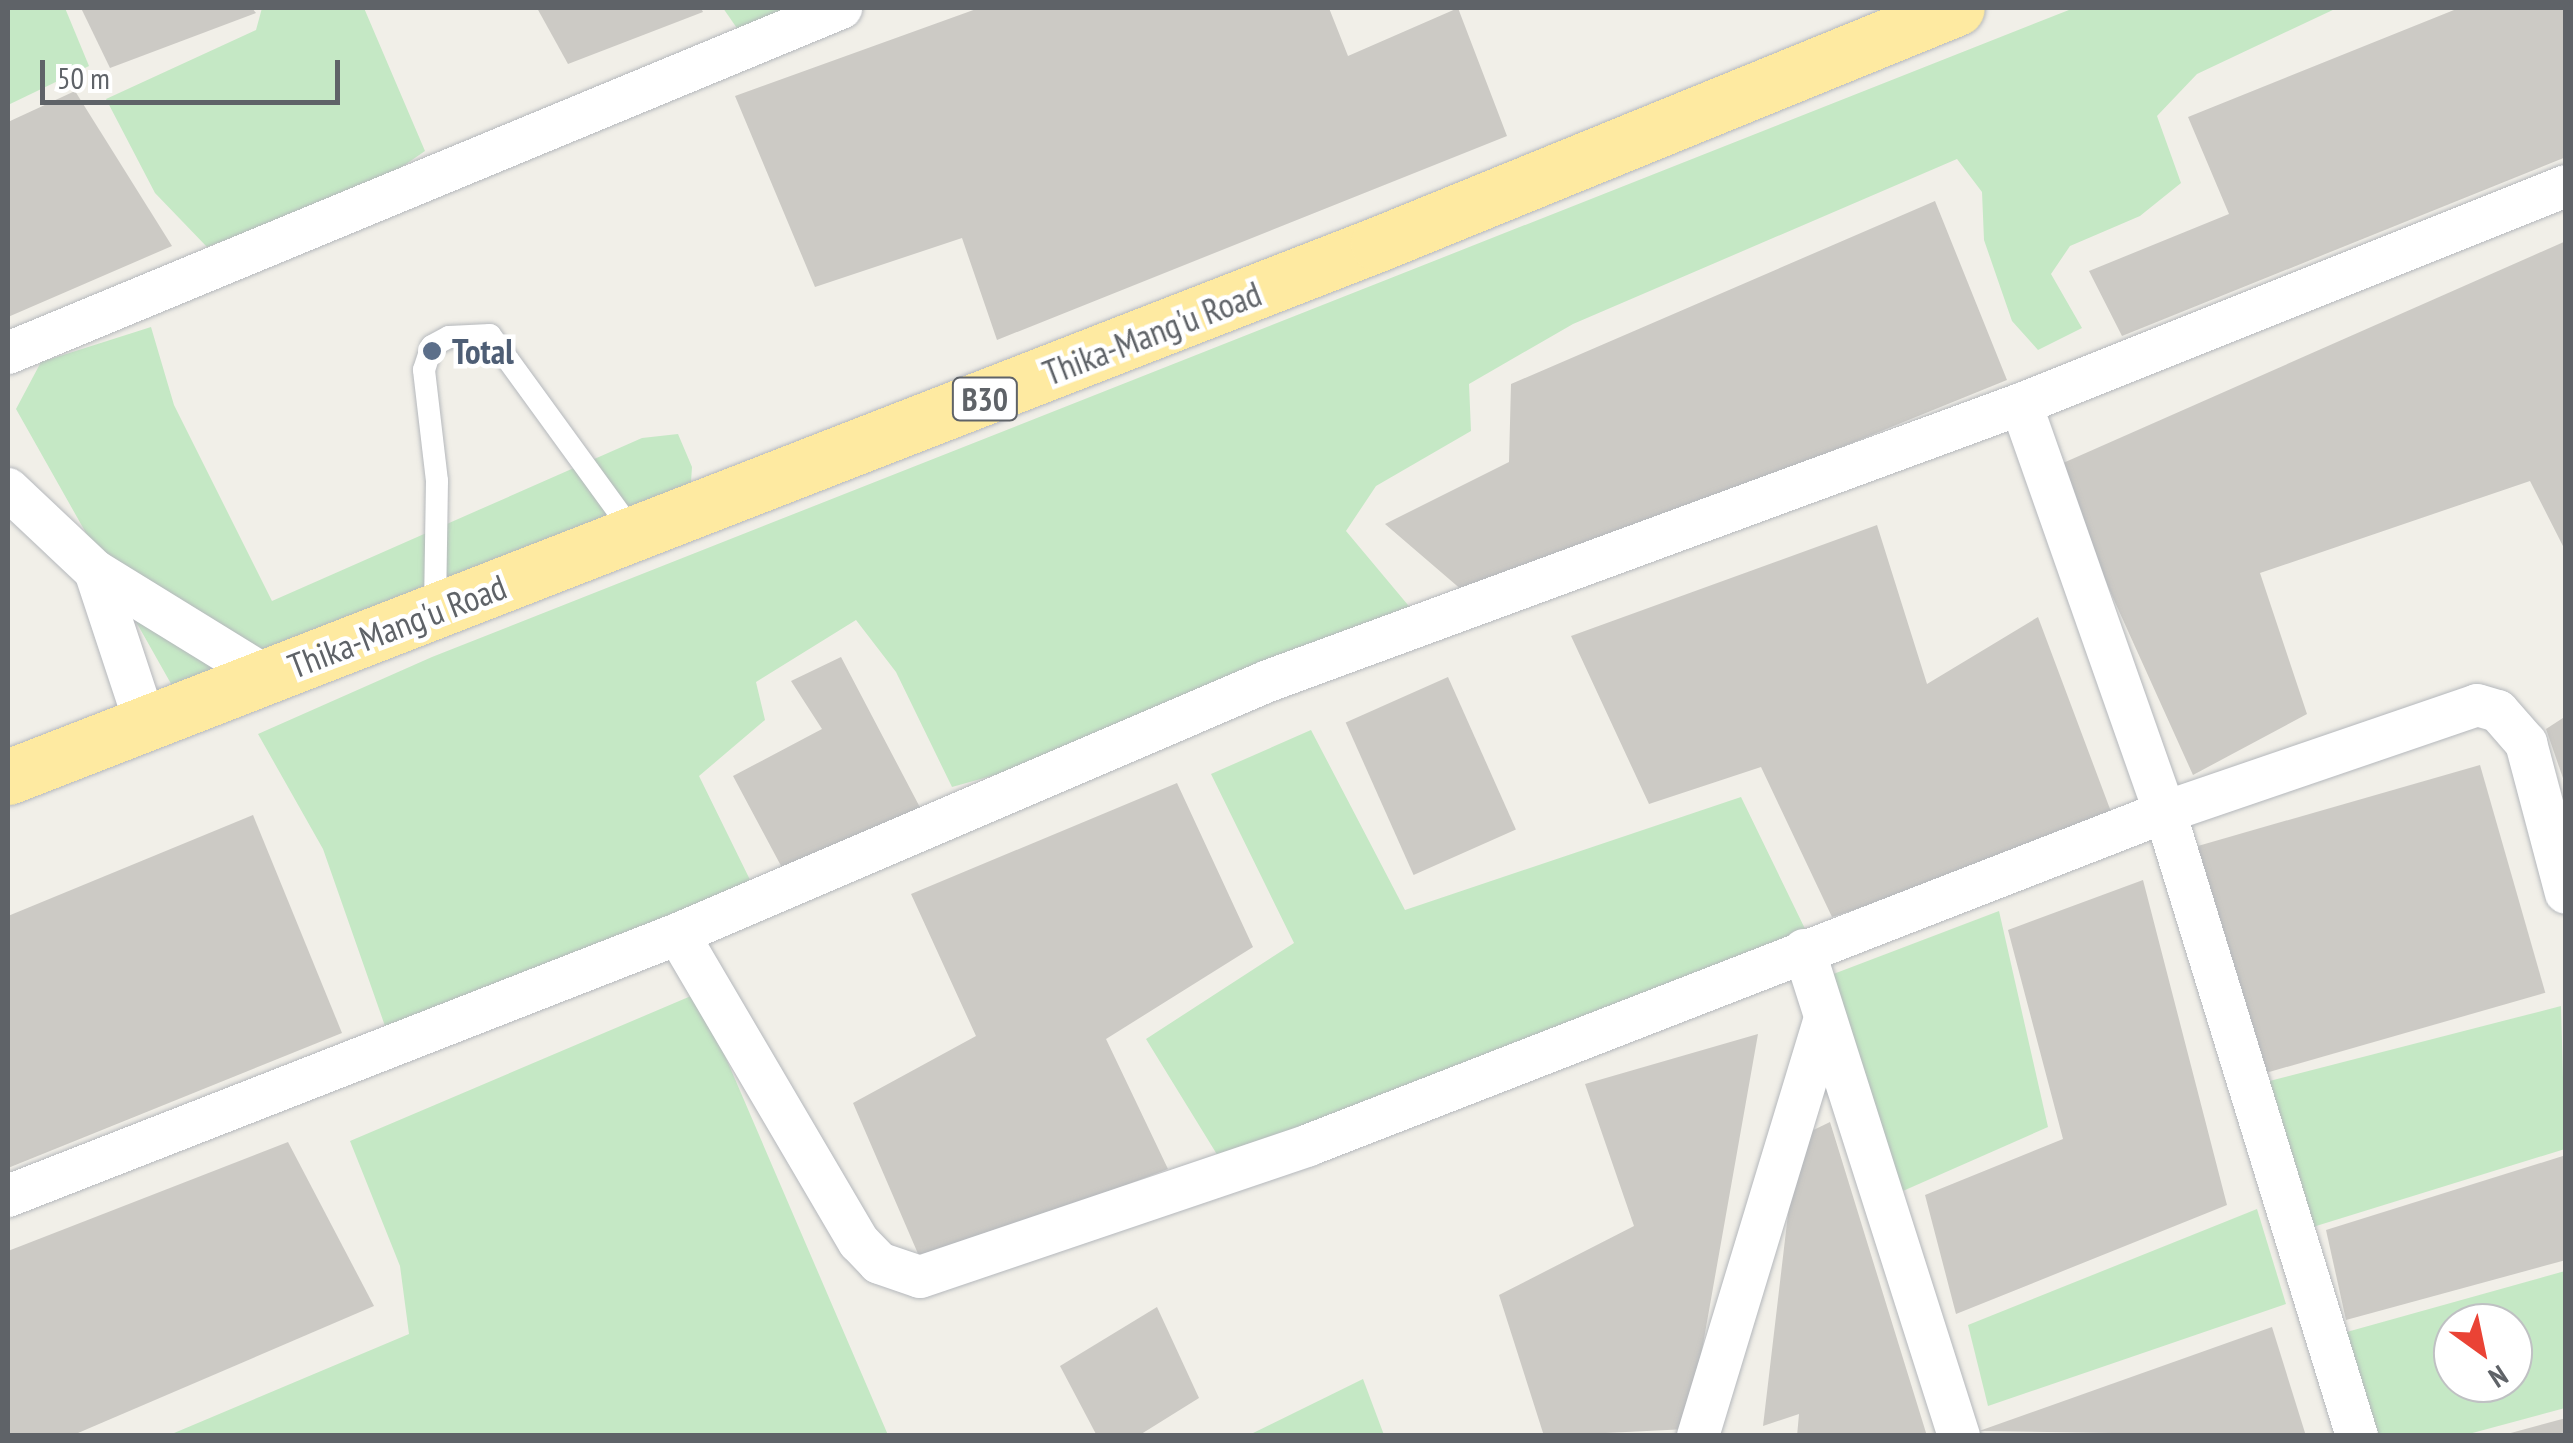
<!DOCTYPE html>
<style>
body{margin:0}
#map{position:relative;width:2573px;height:1443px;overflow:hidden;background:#f1efe8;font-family:"PT Sans Narrow",sans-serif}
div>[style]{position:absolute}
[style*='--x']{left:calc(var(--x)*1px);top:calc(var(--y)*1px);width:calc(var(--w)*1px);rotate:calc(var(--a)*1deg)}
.green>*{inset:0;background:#c5e8c5}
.building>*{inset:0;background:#cccac5;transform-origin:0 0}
.roads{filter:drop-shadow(0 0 2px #b5b8bc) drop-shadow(0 0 2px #b5b8bc)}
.service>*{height:22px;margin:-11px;padding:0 11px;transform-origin:11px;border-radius:11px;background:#fff}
.minor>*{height:42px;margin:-21px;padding:0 21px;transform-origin:21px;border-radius:21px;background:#fff}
.trunk>*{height:55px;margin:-27.5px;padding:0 27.5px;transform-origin:27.5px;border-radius:27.5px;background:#feeaa1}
.dots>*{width:28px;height:28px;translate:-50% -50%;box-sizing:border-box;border:5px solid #fff;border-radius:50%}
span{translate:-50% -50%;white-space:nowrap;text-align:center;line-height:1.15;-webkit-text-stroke:9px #fff;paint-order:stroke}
.shield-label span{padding:2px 8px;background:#fff;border:2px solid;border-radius:8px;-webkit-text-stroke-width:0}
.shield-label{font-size:32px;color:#5f6368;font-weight:700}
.street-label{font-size:35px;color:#5f6368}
.service-label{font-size:35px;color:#4e5e75;font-weight:700}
.left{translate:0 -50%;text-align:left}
.frame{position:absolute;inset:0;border:10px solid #5f6368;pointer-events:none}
.north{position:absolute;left:2433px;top:1303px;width:100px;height:100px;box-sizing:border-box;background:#fff;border:2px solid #bfc1c3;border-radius:50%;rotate:147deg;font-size:28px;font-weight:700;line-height:40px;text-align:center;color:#5f6368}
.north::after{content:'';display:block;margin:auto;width:35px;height:45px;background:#ea4335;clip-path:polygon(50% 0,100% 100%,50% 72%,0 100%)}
.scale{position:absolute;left:40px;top:60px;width:300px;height:45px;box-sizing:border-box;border:5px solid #5f6368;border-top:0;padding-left:12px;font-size:30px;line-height:35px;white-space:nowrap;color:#5f6368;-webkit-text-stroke:8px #fff;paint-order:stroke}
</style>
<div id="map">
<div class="green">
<i style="clip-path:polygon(8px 8px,65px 8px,89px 66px,8px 105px)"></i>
<i style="clip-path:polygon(262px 8px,364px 8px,425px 151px,380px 182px,207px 247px,155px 193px,106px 99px,256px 30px)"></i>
<i style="clip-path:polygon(723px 8px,804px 8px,741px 34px)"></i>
<i style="clip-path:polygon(2074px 8px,2337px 8px,2197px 74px,2157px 116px,2181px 183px,2140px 216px,2070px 246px,2051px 274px,2082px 328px,2038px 350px,2012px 321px,1984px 240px,1982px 192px,1957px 159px,1573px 324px,1469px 384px,1471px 431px,1376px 486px,1346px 531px,1413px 611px,1052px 759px,952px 787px,896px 672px,856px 620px,756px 682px,765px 720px,699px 776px,755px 890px,420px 1027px,385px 1026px,323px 849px,258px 734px,432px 657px)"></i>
<i style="clip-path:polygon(151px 327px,174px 405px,272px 601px,642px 438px,678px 434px,692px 467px,690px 497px,174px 689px,16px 409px,41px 362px)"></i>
<i style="clip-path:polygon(1311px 730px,1405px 910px,1741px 797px,1807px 933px,1229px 1174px,1146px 1039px,1294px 943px,1211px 774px)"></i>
<i style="clip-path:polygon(1999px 911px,2048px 1127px,1887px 1198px,1815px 981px)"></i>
<i style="clip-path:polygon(698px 993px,888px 1435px,167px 1436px,409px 1334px,400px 1266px,350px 1141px)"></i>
<i style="clip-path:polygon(2561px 1006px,2565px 1149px,2300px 1231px,2254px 1085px)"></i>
<i style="clip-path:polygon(2257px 1209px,2286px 1304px,1988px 1406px,1968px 1325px)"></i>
<i style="clip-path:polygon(evenodd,2565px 1271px,2565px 1408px,2465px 1435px,2364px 1435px,2336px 1335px,2565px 1271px,2453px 1323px,2513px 1323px,2513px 1383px,2453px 1383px,2453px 1323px)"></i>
<i style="clip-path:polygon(1363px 1379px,1384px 1435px,1249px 1435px)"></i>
</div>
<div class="building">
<i style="clip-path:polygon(81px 8px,252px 8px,256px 13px,110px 68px)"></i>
<i style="clip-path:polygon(537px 8px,701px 8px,703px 12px,568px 64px)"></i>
<i style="clip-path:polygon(979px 8px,1329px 8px,1348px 56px,1458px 8px,1507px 136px,997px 340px,962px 238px,815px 287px,735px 96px)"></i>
<i style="clip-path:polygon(2459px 8px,2566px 8px,2566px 157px,2122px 336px,2089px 271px,2229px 214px,2188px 117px)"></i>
<i style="clip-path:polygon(75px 91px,172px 246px,8px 317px,8px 122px)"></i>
<i style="clip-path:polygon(1935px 201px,2007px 380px,1586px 551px,1463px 591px,1385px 524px,1509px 462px,1511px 384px)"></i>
<i style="clip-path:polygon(2566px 241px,2566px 552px,2530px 481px,2260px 573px,2307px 714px,2193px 775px,2054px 467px)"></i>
<i style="clip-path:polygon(1877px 525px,1927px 684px,2038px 617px,2116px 825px,1832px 917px,1761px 767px,1649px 804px,1571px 636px)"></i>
<i style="clip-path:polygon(841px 657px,924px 815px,787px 877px,733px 776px,822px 729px,791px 681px)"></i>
<i style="left:1448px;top:677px;width:167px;height:112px;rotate:66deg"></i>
<i style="clip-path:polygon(2566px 716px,2566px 784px,2565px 784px,2546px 729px)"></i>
<i style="left:2480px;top:765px;width:237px;height:298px;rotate:74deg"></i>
<i style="clip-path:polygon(1177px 783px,1253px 947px,1106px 1039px,1168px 1169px,922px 1263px,853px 1103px,976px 1036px,911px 894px)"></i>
<i style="clip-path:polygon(253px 815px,342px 1033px,8px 1168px,8px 916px)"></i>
<i style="clip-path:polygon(2143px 880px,2227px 1205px,1956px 1314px,1925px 1195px,2063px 1139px,2008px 930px)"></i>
<i style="clip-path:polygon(1758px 1034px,1688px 1429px,1544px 1436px,1499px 1295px,1634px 1226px,1585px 1084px)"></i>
<i style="clip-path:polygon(1830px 1122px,1927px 1436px,1797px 1436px,1799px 1414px,1763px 1426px,1797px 1138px)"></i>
<i style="clip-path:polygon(288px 1142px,374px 1306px,71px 1436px,8px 1436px,8px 1251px)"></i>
<i style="clip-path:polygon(2566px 1155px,2566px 1260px,2346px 1320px,2326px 1230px)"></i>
<i style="clip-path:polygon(1157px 1307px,1199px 1398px,1138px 1436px,1097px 1436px,1060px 1366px)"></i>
<i style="clip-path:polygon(2272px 1327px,2306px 1436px,1979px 1431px)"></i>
<i style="clip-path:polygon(2566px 1418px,2566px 1436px,2508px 1436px,2507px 1434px)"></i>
</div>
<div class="roads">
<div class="service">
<i style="--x:435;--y:608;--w:127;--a:-89.1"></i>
<i style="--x:437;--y:481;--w:112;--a:-96.7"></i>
<i style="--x:424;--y:370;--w:25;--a:-72"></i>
<i style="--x:432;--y:346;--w:19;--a:-28"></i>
<i style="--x:449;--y:337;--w:41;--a:-2.8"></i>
<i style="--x:490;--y:335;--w:245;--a:54"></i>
</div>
<div class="minor">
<i style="--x:8;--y:353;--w:902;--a:-22.5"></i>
<i style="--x:2021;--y:404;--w:587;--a:-21.8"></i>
<i style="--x:8;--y:489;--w:120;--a:43.3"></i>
<i style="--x:95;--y:571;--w:201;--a:31.6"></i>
<i style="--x:95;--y:571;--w:159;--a:71.7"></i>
<i style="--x:678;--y:934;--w:357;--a:59.6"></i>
<i style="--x:859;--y:1242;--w:29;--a:46"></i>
<i style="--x:879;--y:1263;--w:43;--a:18.9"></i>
<i style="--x:920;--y:1277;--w:411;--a:-18.7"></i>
<i style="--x:1309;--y:1145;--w:918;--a:-21.26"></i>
<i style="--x:2165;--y:812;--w:653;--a:72.9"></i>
<i style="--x:1804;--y:950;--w:510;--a:72.31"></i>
<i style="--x:8;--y:1196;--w:719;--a:-21.36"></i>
<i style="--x:678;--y:934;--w:642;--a:-23.21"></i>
<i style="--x:1268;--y:681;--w:802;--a:-20.2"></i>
<i style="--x:2021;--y:404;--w:433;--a:70.6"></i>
<i style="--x:2165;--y:812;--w:330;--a:-18.9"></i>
<i style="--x:2477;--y:705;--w:22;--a:16"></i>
<i style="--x:2498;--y:711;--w:43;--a:48.8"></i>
<i style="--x:2526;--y:743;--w:155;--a:75.1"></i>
<i style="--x:1698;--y:1436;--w:435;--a:-73.1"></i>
</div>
<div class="trunk">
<i style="--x:8;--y:777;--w:1470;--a:-21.26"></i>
<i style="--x:1378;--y:244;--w:625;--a:-22.18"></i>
</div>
</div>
<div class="dots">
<i style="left:432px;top:351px;background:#5c6f8a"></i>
</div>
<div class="shield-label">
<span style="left:985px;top:399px">B30</span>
</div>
<div class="street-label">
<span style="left:1152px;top:333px;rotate:-21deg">Thika-Mang'u Road</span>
<span style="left:397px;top:626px;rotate:-21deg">Thika-Mang'u Road</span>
</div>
<div class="service-label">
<span class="left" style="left:452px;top:351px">Total</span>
</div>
<div class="frame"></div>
<div class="north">N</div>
<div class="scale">50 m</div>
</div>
